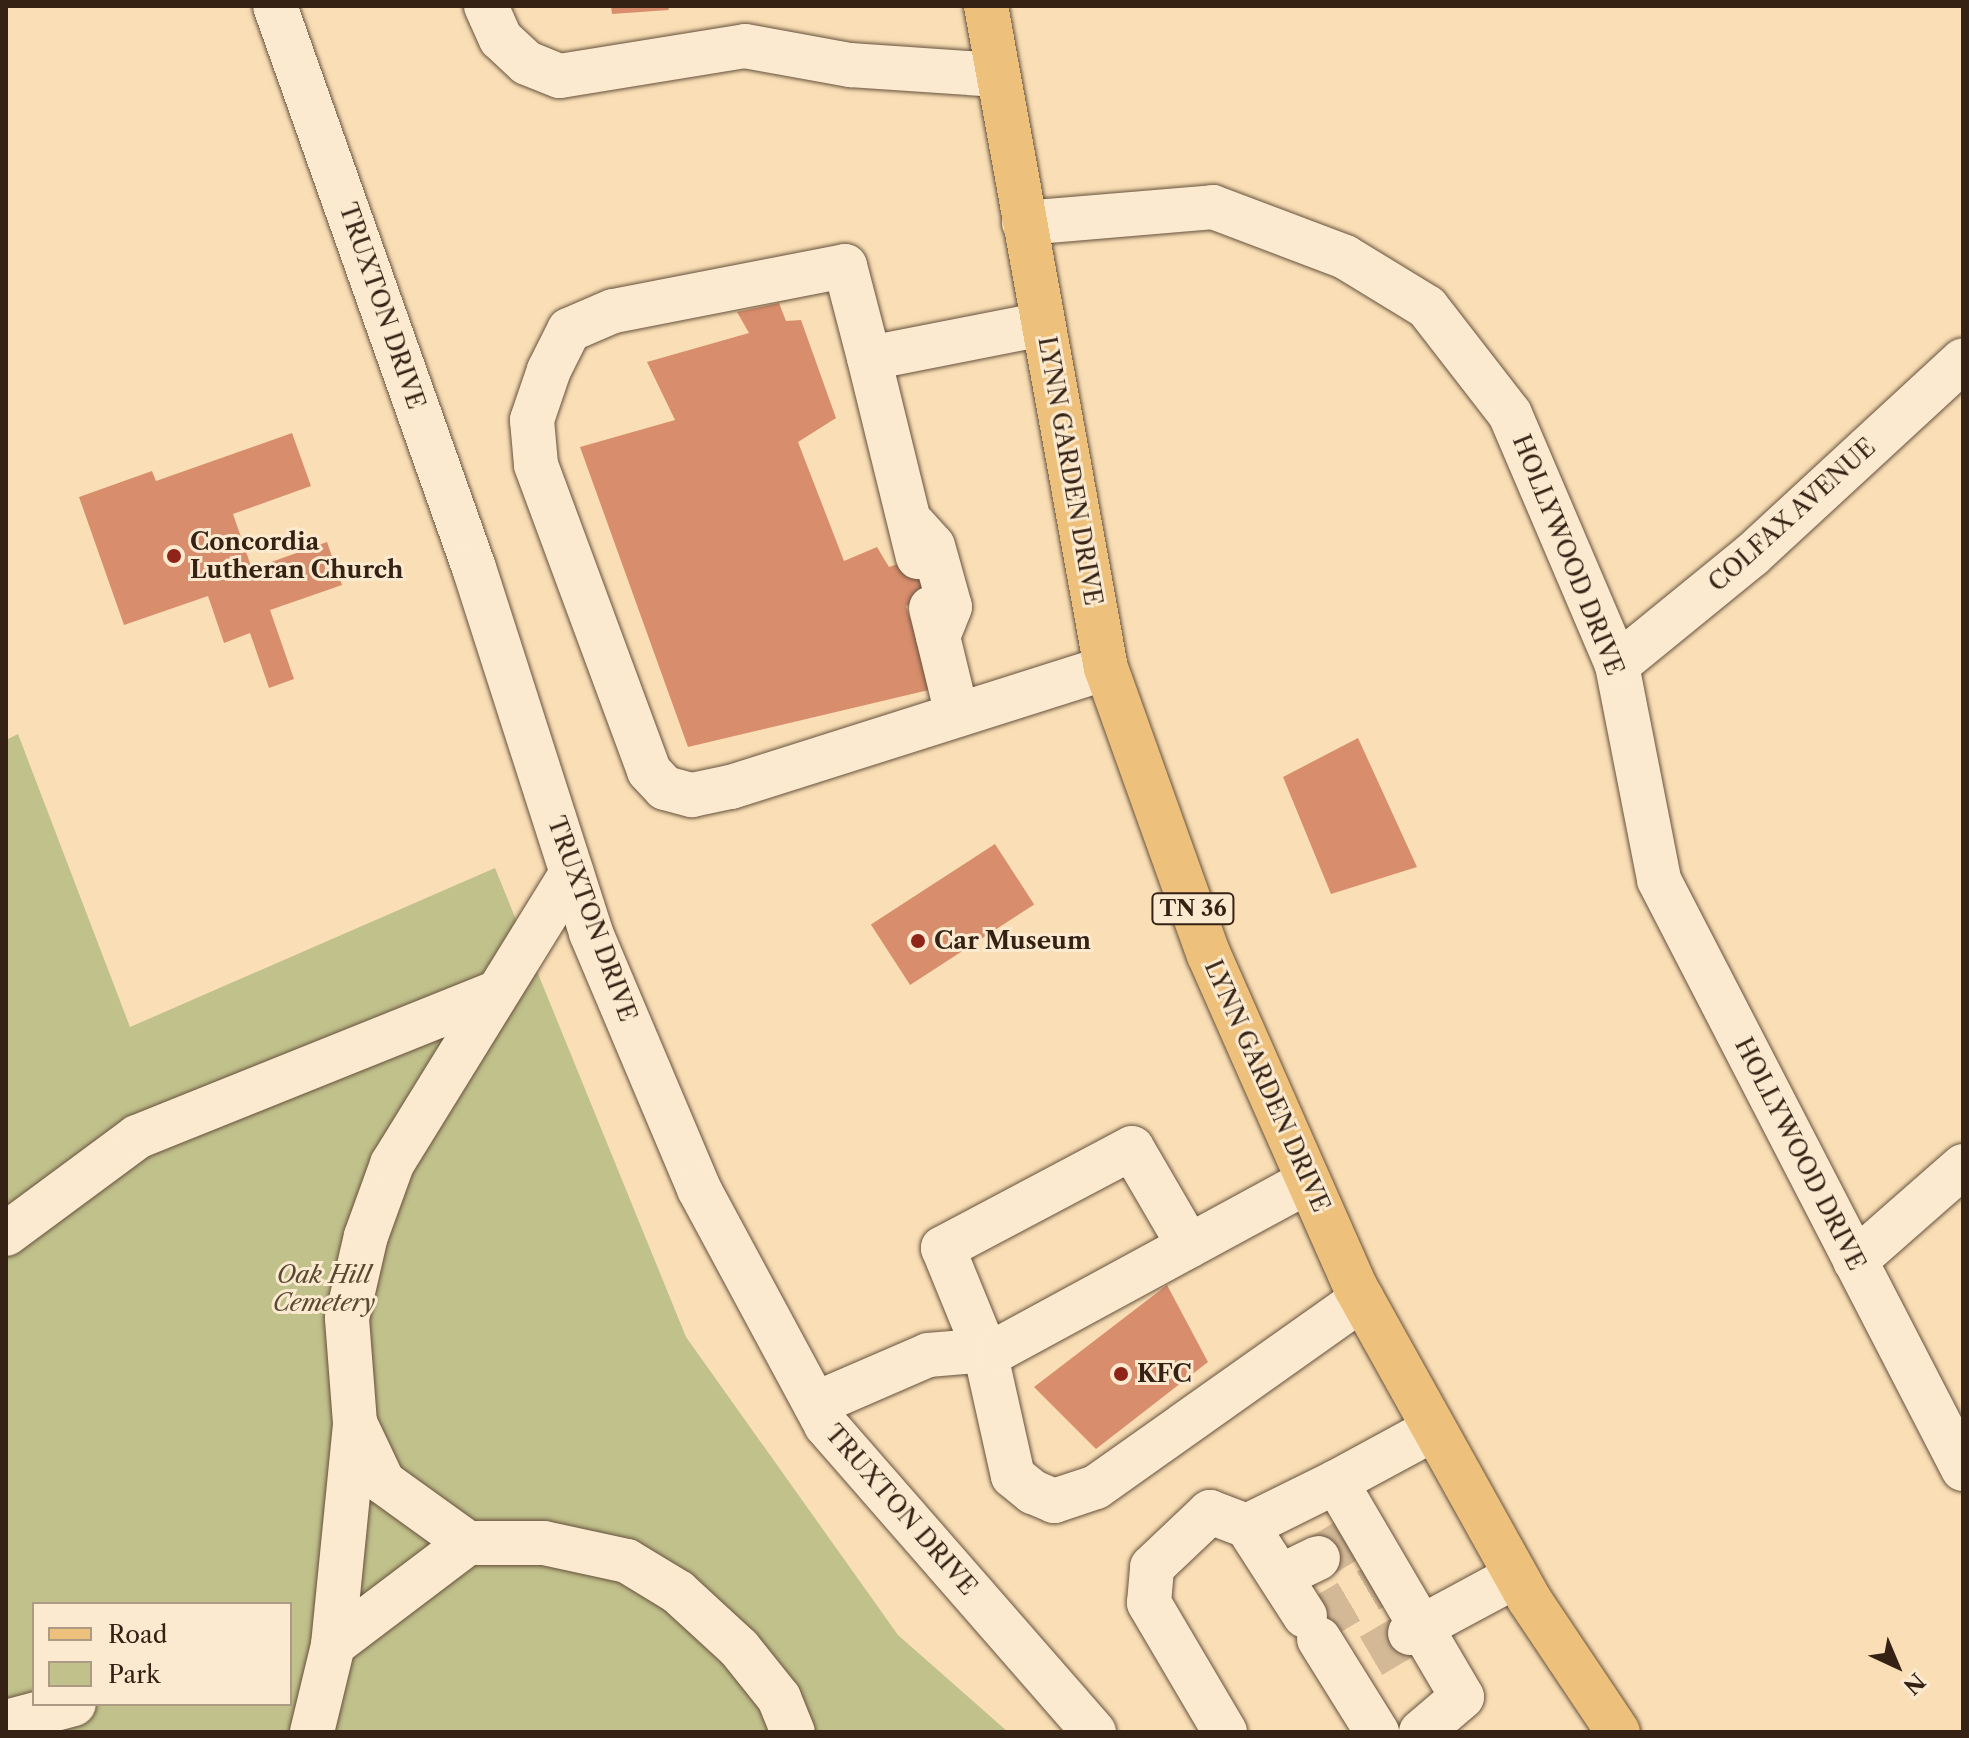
<!DOCTYPE html>
<style>
body{margin:0}
#map{position:relative;width:1969px;height:1738px;overflow:hidden;background:#fadfb6;font-family:"Libre Caslon Text",serif}
div>[style]{position:absolute}
[style*='--x']{left:calc(var(--x)*1px);top:calc(var(--y)*1px);width:calc(var(--w)*1px);rotate:calc(var(--a)*1deg)}
.green>*{inset:0;background:#c1c18c}
.building>*{inset:0;background:#d88e6d;transform-origin:0 0}
.minor-tunnel>*{height:44px;margin-top:-22px;transform-origin:0;background:repeating-linear-gradient(90deg,#d3b996 0 44px,transparent 0 66px)}
.roads{filter:drop-shadow(0 0 2px #66513c) drop-shadow(0 0 2px #66513c)}
.minor>*{height:44px;margin:-22px;padding:0 22px;transform-origin:22px;border-radius:22px;background:#fcead0}
.major>*{height:44px;margin:-22px;padding:0 22px;transform-origin:22px;border-radius:22px;background:#edc07b}
.dots>*{width:22px;height:22px;translate:-50% -50%;box-sizing:border-box;border:4px solid #fcead0;border-radius:50%}
span{translate:-50% -50%;white-space:nowrap;text-align:center;line-height:1.15;-webkit-text-stroke:6px #fcead0;paint-order:stroke}
.shield-label span{padding:2px 6px;background:#fcead0;border:2px solid;border-radius:6px;-webkit-text-stroke-width:0}
.shield-label{font-size:22px;color:#352214;font-weight:700}
.street-label{font-size:24px;color:#352214}
.poi-label{font-size:24px;color:#352214;font-weight:700}
.left{translate:0 -50%;text-align:left}
.park-label{font-size:24px;color:#584a32;font-style:italic}
.frame{position:absolute;inset:0;border:8px solid #352214;pointer-events:none}
.legend{position:absolute;left:32px;top:1602px;width:260px;height:104px;box-sizing:border-box;background:#fcead0;border:2px solid #ac9a85;margin:0;padding:10px 14px;list-style:none;font-size:24px;color:#352214}
.legend li{display:flex;align-items:center;gap:16px;height:40px}
.legend b{width:40px;border:2px solid #ac9a85}
.north{position:absolute;left:1857px;top:1626px;width:80px;height:80px;-webkit-text-stroke:6px #fcead0;paint-order:stroke;rotate:136deg;font-size:22px;font-weight:700;line-height:32px;text-align:center;color:#352214}
.north::after{content:'';display:block;margin:auto;width:28px;height:36px;background:#352214;clip-path:polygon(50% 0,100% 100%,50% 72%,0 100%)}
</style>
<div id="map">
<div class="green">
<i style="clip-path:polygon(evenodd,18px 734px,130px 1027px,495px 868px,686px 1337px,898px 1635px,1008px 1732px,6px 1732px,6px 740px,18px 734px,34px 1604px,290px 1604px,290px 1704px,34px 1704px,34px 1604px)"></i>
</div>
<div class="building">
<i style="clip-path:polygon(611px 6px,668px 6px,669px 10px,612px 14px)"></i>
<i style="clip-path:polygon(779px 303px,786px 321px,801px 320px,836px 418px,798px 442px,844px 561px,877px 547px,889px 567px,926px 554px,938px 595px,906px 606px,933px 689px,688px 747px,580px 447px,675px 420px,647px 362px,749px 333px,737px 312px)"></i>
<i style="clip-path:polygon(292px 433px,311px 486px,233px 514px,252px 569px,327px 542px,342px 585px,270px 610px,294px 679px,269px 688px,250px 633px,224px 643px,208px 596px,124px 625px,79px 497px,152px 471px,156px 481px)"></i>
<i style="clip-path:polygon(1358px 738px,1417px 867px,1331px 894px,1283px 777px)"></i>
<i style="left:995px;top:844px;width:72px;height:148px;rotate:57deg"></i>
<i style="clip-path:polygon(1167px 1285px,1208px 1362px,1096px 1449px,1034px 1387px)"></i>
</div>
<div class="minor-tunnel">
<i style="--x:1318;--y:1558;--w:42;--a:-31.4"></i>
<i style="--x:1311;--y:1624;--w:81;--a:-30.4"></i>
<i style="--x:1371;--y:1656;--w:45;--a:-30.5"></i>
</div>
<div class="roads">
<div class="minor">
<i style="--x:275;--y:6;--w:596;--a:70.5"></i>
<i style="--x:474;--y:568;--w:383;--a:72.2"></i>
<i style="--x:591;--y:933;--w:278;--a:67.1"></i>
<i style="--x:699;--y:1189;--w:268;--a:61.7"></i>
<i style="--x:826;--y:1425;--w:408;--a:48.9"></i>
<i style="--x:486;--y:6;--w:36;--a:66"></i>
<i style="--x:501;--y:39;--w:35;--a:43"></i>
<i style="--x:527;--y:63;--w:35;--a:22"></i>
<i style="--x:560;--y:76;--w:187;--a:-9.2"></i>
<i style="--x:745;--y:46;--w:107;--a:10.3"></i>
<i style="--x:850;--y:65;--w:148;--a:3.9"></i>
<i style="--x:1024;--y:223;--w:190;--a:-4.8"></i>
<i style="--x:1213;--y:207;--w:141;--a:20.7"></i>
<i style="--x:1345;--y:257;--w:96;--a:31.4"></i>
<i style="--x:1427;--y:307;--w:135;--a:52.2"></i>
<i style="--x:1510;--y:414;--w:273;--a:66.9"></i>
<i style="--x:1617;--y:665;--w:219;--a:78.9"></i>
<i style="--x:1659;--y:880;--w:663;--a:62.7"></i>
<i style="--x:1043;--y:324;--w:177;--a:168.9"></i>
<i style="--x:869;--y:358;--w:95;--a:-104.6"></i>
<i style="--x:845;--y:266;--w:236;--a:169"></i>
<i style="--x:613;--y:311;--w:48;--a:156.6"></i>
<i style="--x:569;--y:330;--w:45;--a:116.6"></i>
<i style="--x:549;--y:370;--w:53;--a:108.8"></i>
<i style="--x:532;--y:420;--w:45;--a:84.9"></i>
<i style="--x:536;--y:465;--w:326;--a:69.7"></i>
<i style="--x:649;--y:771;--w:23;--a:47"></i>
<i style="--x:665;--y:788;--w:28;--a:15"></i>
<i style="--x:692;--y:795;--w:40;--a:-12"></i>
<i style="--x:731;--y:787;--w:393;--a:-17.6"></i>
<i style="--x:869;--y:358;--w:205;--a:76.2"></i>
<i style="--x:914;--y:525;--w:28;--a:48"></i>
<i style="--x:933;--y:546;--w:63;--a:74.4"></i>
<i style="--x:950;--y:607;--w:32;--a:112"></i>
<i style="--x:931;--y:608;--w:110;--a:76.3"></i>
<i style="--x:1617;--y:665;--w:174;--a:-39.2"></i>
<i style="--x:1752;--y:555;--w:287;--a:-42.7"></i>
<i style="--x:6;--y:1234;--w:163;--a:-36.5"></i>
<i style="--x:137;--y:1137;--w:386;--a:-21.9"></i>
<i style="--x:1189;--y:1246;--w:113;--a:-120.2"></i>
<i style="--x:1132;--y:1148;--w:214;--a:152.1"></i>
<i style="--x:943;--y:1248;--w:111;--a:67.8"></i>
<i style="--x:985;--y:1351;--w:128;--a:77.4"></i>
<i style="--x:1013;--y:1476;--w:26;--a:39"></i>
<i style="--x:1033;--y:1492;--w:23;--a:23"></i>
<i style="--x:1054;--y:1501;--w:44;--a:-18.4"></i>
<i style="--x:1096;--y:1487;--w:326;--a:-35.3"></i>
<i style="--x:1855;--y:1261;--w:144;--a:-41.3"></i>
<i style="--x:815;--y:1404;--w:123;--a:-23.4"></i>
<i style="--x:928;--y:1355;--w:71;--a:-4.8"></i>
<i style="--x:999;--y:1349;--w:352;--a:-28.5"></i>
<i style="--x:355;--y:1423;--w:65;--a:64.6"></i>
<i style="--x:383;--y:1482;--w:105;--a:35.7"></i>
<i style="--x:468;--y:1543;--w:76;--a:0"></i>
<i style="--x:544;--y:1543;--w:85;--a:12.2"></i>
<i style="--x:627;--y:1561;--w:60;--a:31.3"></i>
<i style="--x:678;--y:1592;--w:83;--a:42.6"></i>
<i style="--x:739;--y:1648;--w:64;--a:51.3"></i>
<i style="--x:779;--y:1698;--w:37;--a:68"></i>
<i style="--x:1336;--y:1482;--w:111;--a:-28.4"></i>
<i style="--x:1281;--y:1576;--w:41;--a:-25.9"></i>
<i style="--x:1305;--y:1616;--w:107;--a:-122.8"></i>
<i style="--x:1247;--y:1526;--w:99;--a:-26.3"></i>
<i style="--x:1336;--y:1482;--w:249;--a:59.6"></i>
<i style="--x:1462;--y:1697;--w:54;--a:139.5"></i>
<i style="--x:1410;--y:1633;--w:120;--a:-28.3"></i>
<i style="--x:1319;--y:1639;--w:110;--a:58.1"></i>
<i style="--x:333;--y:1645;--w:169;--a:-37.1"></i>
<i style="--x:6;--y:1722;--w:70;--a:-14.8"></i>
<i style="--x:312;--y:1732;--w:89;--a:-76.4"></i>
<i style="--x:333;--y:1645;--w:223;--a:-84.3"></i>
<i style="--x:355;--y:1423;--w:105;--a:-94.4"></i>
<i style="--x:347;--y:1318;--w:84;--a:-77"></i>
<i style="--x:366;--y:1236;--w:77;--a:-70.1"></i>
<i style="--x:392;--y:1164;--w:342;--a:-58.3"></i>
<i style="--x:1225;--y:1732;--w:150;--a:-120.5"></i>
<i style="--x:1149;--y:1603;--w:36;--a:-85"></i>
<i style="--x:1152;--y:1567;--w:80;--a:-43.5"></i>
<i style="--x:1210;--y:1512;--w:40;--a:21"></i>
</div>
<div class="major">
<i style="--x:986;--y:6;--w:673;--a:79.73"></i>
<i style="--x:1106;--y:668;--w:305;--a:70.3"></i>
<i style="--x:1209;--y:955;--w:364;--a:66.2"></i>
<i style="--x:1356;--y:1288;--w:356;--a:60.9"></i>
<i style="--x:1529;--y:1599;--w:160;--a:56.2"></i>
</div>
</div>
<div class="dots">
<i style="left:174px;top:556px;background:#8f2418"></i>
<i style="left:918px;top:941px;background:#8f2418"></i>
<i style="left:1121px;top:1374px;background:#8f2418"></i>
</div>
<div class="shield-label">
<span style="left:1193px;top:909px">TN 36</span>
</div>
<div class="street-label">
<span style="left:382px;top:306px;rotate:71deg">TRUXTON DRIVE</span>
<span style="left:1070px;top:471px;rotate:80deg">LYNN GARDEN DRIVE</span>
<span style="left:1792px;top:515px;rotate:-42deg">COLFAX AVENUE</span>
<span style="left:1568px;top:555px;rotate:68deg">HOLLYWOOD DRIVE</span>
<span style="left:592px;top:919px;rotate:70deg">TRUXTON DRIVE</span>
<span style="left:1267px;top:1086px;rotate:66deg">LYNN GARDEN DRIVE</span>
<span style="left:1800px;top:1154px;rotate:63deg">HOLLYWOOD DRIVE</span>
<span style="left:901px;top:1510px;rotate:49deg">TRUXTON DRIVE</span>
</div>
<div class="poi-label">
<span class="left" style="left:190px;top:556px">Concordia<br>Lutheran Church</span>
<span class="left" style="left:934px;top:941px">Car Museum</span>
<span class="left" style="left:1137px;top:1374px">KFC</span>
</div>
<div class="park-label">
<span style="left:324px;top:1289px">Oak Hill<br>Cemetery</span>
</div>
<div class="frame"></div>
<ul class="legend">
<li><b style="height:10px;background:#edc07b"></b>Road</li>
<li><b style="height:22px;background:#c1c18c"></b>Park</li>
</ul>
<div class="north">N</div>
</div>
